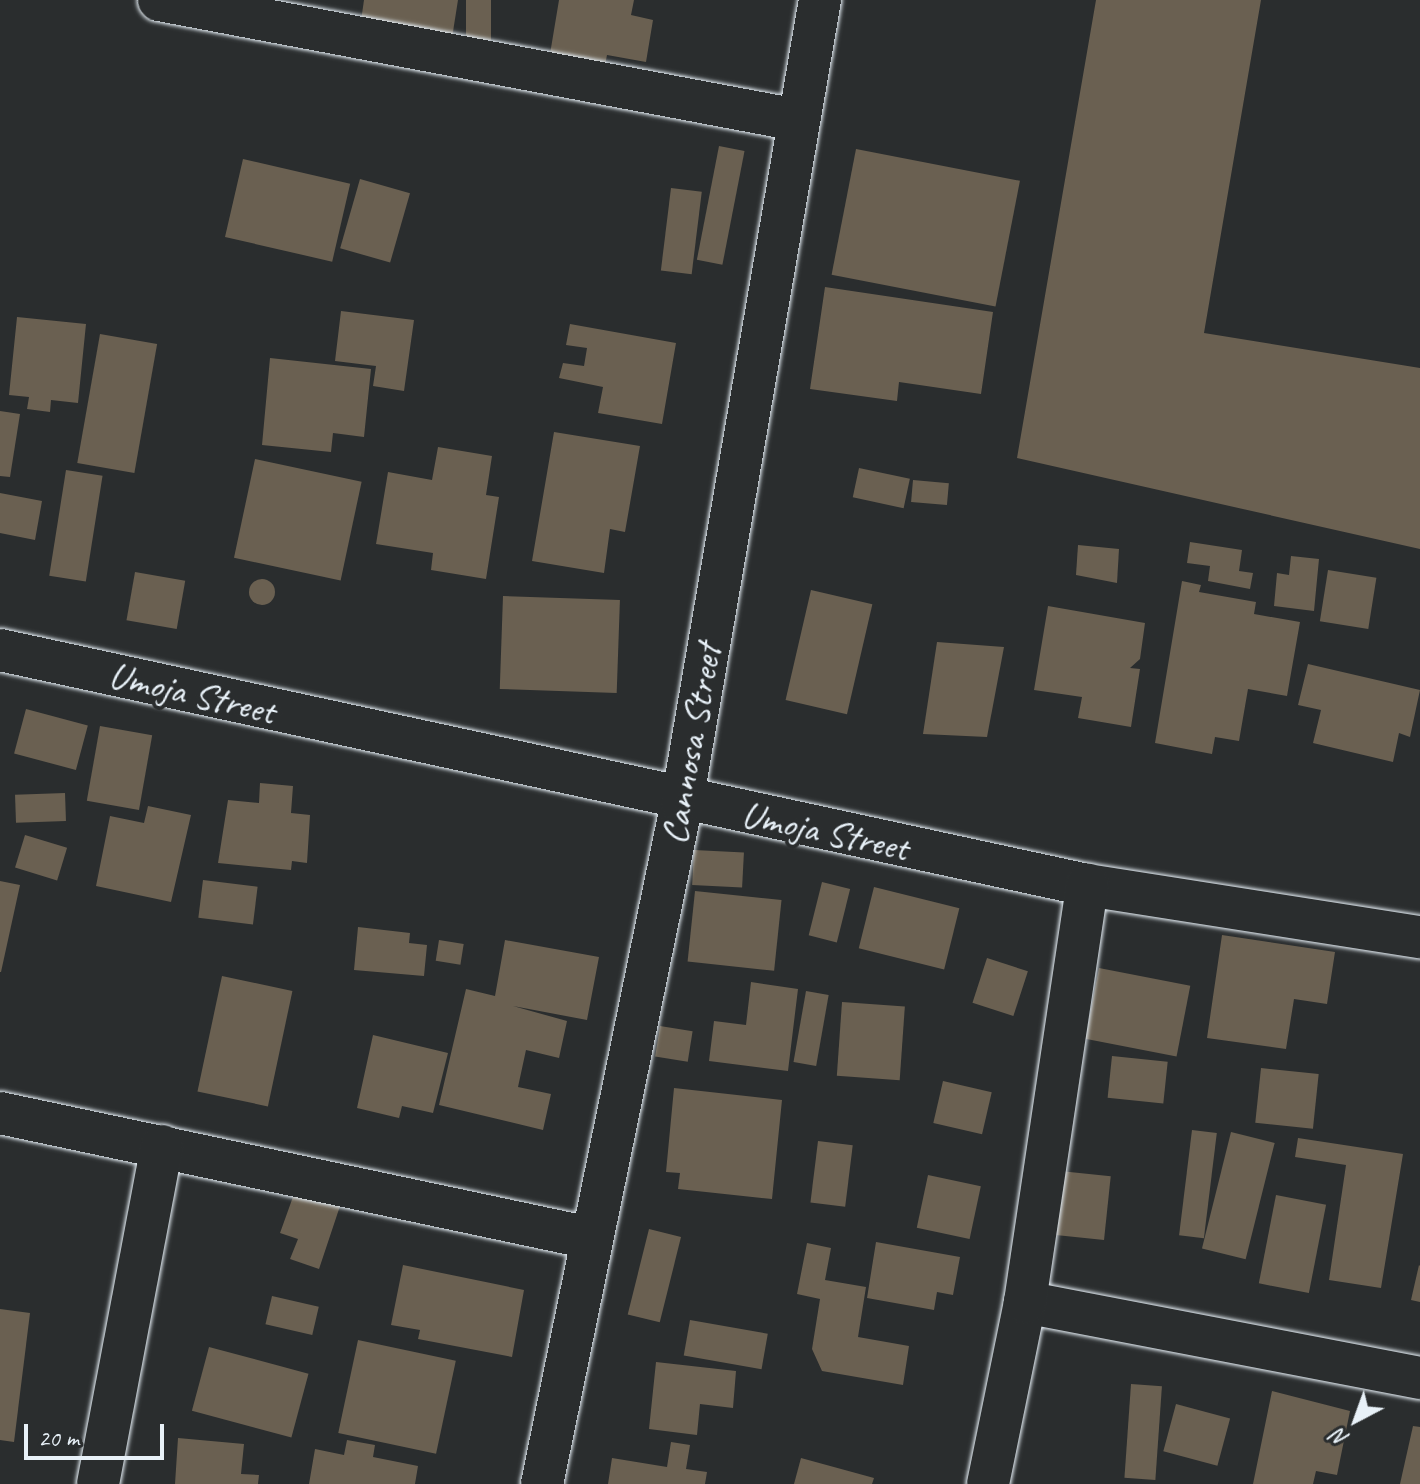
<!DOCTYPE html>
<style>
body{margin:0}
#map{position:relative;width:1420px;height:1484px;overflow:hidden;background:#2a2d2e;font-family:Caveat,sans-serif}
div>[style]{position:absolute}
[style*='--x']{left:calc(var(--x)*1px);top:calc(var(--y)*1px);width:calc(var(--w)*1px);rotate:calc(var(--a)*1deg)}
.building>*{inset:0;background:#6a6051;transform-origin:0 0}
.round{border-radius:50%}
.roads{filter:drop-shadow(0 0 2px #e8f1f8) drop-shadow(0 0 2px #e8f1f8)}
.street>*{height:42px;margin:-21px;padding:0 21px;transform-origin:21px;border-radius:21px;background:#2a2d2e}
span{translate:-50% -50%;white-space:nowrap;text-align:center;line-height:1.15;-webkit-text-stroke:8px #2a2d2e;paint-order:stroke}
.street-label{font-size:38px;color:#e8f1f8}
.north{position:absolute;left:1316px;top:1380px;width:80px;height:80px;-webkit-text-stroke:6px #2a2d2e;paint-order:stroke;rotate:221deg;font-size:22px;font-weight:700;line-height:32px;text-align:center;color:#e8f1f8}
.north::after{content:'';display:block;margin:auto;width:28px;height:36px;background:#e8f1f8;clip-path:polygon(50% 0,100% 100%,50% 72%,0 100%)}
.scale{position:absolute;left:24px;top:1424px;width:140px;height:36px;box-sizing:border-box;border:4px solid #e8f1f8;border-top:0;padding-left:10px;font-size:24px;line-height:28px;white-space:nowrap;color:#e8f1f8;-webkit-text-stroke:6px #2a2d2e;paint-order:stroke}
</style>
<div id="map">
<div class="building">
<i style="clip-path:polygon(364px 0,458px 0,452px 38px,361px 21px)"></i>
<i style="left:466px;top:0;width:25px;height:40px"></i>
<i style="clip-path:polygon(559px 0,634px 0,631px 15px,653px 20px,646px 62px,607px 55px,604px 70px,549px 60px)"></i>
<i style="clip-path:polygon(1096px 0,1261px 0,1204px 333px,1420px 368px,1420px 549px,1017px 458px)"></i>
<i style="left:719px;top:146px;width:26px;height:116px;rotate:11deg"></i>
<i style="left:856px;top:149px;width:167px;height:128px;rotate:11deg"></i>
<i style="left:243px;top:159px;width:110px;height:80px;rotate:13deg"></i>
<i style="left:360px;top:179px;width:52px;height:72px;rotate:16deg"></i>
<i style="left:671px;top:188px;width:31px;height:83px;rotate:7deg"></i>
<i style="clip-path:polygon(825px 287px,993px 312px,981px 394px,899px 382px,897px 401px,810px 389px)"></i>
<i style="clip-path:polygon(341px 311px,414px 320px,404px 391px,373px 386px,376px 366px,335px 361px)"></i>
<i style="clip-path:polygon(17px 317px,86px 324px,78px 403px,51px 400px,50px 412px,27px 409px,29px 397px,9px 395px)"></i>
<i style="clip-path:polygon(570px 324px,676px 343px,662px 424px,598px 413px,603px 387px,559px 378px,563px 363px,584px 366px,587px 348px,566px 345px)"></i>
<i style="left:100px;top:334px;width:58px;height:131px;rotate:10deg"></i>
<i style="clip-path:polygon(270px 358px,371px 369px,364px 437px,333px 433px,331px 452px,262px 445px)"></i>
<i style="clip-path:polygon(0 411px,20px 414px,10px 477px,0 476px)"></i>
<i style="clip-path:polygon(554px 432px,640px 446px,625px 532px,610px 529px,604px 573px,532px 561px)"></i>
<i style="clip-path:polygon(438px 447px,492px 456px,486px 495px,499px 497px,486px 579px,431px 570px,433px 553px,376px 544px,388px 472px,432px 480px)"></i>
<i style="left:255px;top:459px;width:109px;height:101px;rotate:12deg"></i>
<i style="left:859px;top:468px;width:52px;height:30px;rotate:12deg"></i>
<i style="left:66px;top:470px;width:37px;height:107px;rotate:9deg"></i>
<i style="left:913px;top:480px;width:36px;height:22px;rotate:5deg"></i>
<i style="clip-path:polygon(0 493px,42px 501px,35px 540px,0 533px)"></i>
<i style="clip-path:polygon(1190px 542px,1242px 550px,1239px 571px,1253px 573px,1250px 589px,1208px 581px,1210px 566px,1187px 563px)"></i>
<i style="clip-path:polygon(1078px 545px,1119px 549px,1117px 583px,1076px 575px)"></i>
<i style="clip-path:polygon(1291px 556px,1319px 559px,1314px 611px,1274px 606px,1277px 573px,1289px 575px)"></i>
<i style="left:1328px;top:570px;width:49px;height:52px;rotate:9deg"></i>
<i style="left:135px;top:572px;width:51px;height:49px;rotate:10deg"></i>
<i class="round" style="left:249px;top:579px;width:26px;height:26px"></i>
<i style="clip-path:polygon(1182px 581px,1201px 585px,1199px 592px,1256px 602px,1254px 614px,1300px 622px,1287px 696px,1248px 689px,1239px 741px,1215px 737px,1212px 754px,1155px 743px)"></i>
<i style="left:811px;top:590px;width:63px;height:113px;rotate:13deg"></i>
<i style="left:503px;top:596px;width:117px;height:93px;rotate:2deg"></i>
<i style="clip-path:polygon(1048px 606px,1145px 623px,1140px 659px,1130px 668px,1140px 669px,1131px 727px,1078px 718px,1082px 697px,1034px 690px)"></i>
<i style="clip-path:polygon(937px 642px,1004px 647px,987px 737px,923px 734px)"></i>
<i style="clip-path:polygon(1308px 664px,1420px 690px,1410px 737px,1399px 733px,1393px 762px,1313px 743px,1321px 710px,1298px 705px)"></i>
<i style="left:26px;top:709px;width:64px;height:46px;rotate:15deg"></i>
<i style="left:100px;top:726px;width:53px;height:76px;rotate:10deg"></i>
<i style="clip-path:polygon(260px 783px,293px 786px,291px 813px,310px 815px,307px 863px,292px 861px,291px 870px,218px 863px,228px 800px,259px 803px)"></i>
<i style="left:65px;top:793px;width:28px;height:50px;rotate:88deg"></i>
<i style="clip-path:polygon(148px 806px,191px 815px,171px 902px,96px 886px,110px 816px,144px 823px)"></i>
<i style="left:25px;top:835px;width:44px;height:34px;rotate:17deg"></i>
<i style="left:694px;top:850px;width:50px;height:35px;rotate:3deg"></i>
<i style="left:203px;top:880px;width:55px;height:38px;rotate:7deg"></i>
<i style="clip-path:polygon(0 881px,20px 885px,1px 972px,0 972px)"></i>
<i style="left:822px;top:882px;width:29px;height:55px;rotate:14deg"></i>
<i style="left:874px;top:887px;width:88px;height:63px;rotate:14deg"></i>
<i style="left:695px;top:891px;width:87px;height:71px;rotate:6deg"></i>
<i style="clip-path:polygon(358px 927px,410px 933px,409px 943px,427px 945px,424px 976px,354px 970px)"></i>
<i style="clip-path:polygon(1222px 935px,1335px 952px,1327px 1004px,1294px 999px,1286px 1049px,1207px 1038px)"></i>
<i style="left:439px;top:940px;width:25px;height:21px;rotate:9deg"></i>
<i style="clip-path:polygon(505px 940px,599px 957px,587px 1020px,513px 1006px,567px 1021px,559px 1058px,526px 1050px,518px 1087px,551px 1094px,543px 1130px,439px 1105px,466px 989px,495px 996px)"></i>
<i style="left:987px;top:958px;width:43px;height:47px;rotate:18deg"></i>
<i style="left:1099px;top:968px;width:93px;height:72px;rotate:11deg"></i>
<i style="left:222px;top:976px;width:72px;height:118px;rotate:12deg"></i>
<i style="clip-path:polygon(751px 982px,798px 989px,788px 1071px,709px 1061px,714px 1021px,746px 1025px)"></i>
<i style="left:806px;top:991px;width:23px;height:72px;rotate:10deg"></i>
<i style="left:842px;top:1002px;width:63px;height:74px;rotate:4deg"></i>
<i style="left:660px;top:1026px;width:33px;height:31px;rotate:9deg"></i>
<i style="clip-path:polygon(373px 1035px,448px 1053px,433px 1113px,402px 1106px,399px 1118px,357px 1108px)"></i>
<i style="left:1112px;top:1056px;width:56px;height:42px;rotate:6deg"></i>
<i style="left:1261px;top:1068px;width:58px;height:55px;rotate:6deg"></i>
<i style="left:943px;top:1081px;width:50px;height:43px;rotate:13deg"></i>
<i style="clip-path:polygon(674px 1088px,782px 1100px,772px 1199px,678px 1189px,680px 1173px,666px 1172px)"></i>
<i style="left:1192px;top:1130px;width:25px;height:106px;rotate:7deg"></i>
<i style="left:1231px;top:1132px;width:45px;height:120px;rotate:14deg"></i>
<i style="clip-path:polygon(1298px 1138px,1403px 1154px,1381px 1288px,1329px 1280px,1346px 1165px,1295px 1157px)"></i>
<i style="left:818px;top:1141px;width:35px;height:62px;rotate:7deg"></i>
<i style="left:1060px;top:1171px;width:51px;height:64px;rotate:6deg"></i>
<i style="left:928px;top:1175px;width:54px;height:54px;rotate:12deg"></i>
<i style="clip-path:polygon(294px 1194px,340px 1206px,319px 1269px,290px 1259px,298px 1239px,280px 1233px)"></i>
<i style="left:1276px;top:1195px;width:51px;height:90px;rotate:11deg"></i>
<i style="left:649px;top:1229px;width:33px;height:88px;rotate:14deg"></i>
<i style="clip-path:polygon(876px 1242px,960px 1257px,953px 1295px,937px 1292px,934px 1310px,867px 1298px)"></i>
<i style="clip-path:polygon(807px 1243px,831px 1248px,825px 1280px,866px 1287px,858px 1337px,909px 1346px,903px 1385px,822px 1371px,812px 1349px,820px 1299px,797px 1294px)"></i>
<i style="clip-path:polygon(403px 1265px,524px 1290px,512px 1357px,418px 1339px,420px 1330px,391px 1325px)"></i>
<i style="clip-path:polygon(1419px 1265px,1420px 1266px,1420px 1302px,1411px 1300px)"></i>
<i style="left:272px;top:1296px;width:48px;height:29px;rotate:13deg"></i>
<i style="clip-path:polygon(0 1309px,30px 1313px,14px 1442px,0 1440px)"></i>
<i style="left:690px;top:1320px;width:79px;height:36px;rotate:10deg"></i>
<i style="left:358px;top:1340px;width:100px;height:95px;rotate:12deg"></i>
<i style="left:209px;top:1347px;width:103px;height:66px;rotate:15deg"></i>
<i style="clip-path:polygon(656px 1362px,736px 1371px,733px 1408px,700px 1404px,697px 1435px,649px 1429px)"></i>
<i style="left:1131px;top:1384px;width:31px;height:94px;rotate:4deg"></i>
<i style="clip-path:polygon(1272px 1391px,1350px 1411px,1337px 1475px,1316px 1471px,1313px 1484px,1253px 1484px)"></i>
<i style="left:1176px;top:1404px;width:56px;height:49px;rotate:15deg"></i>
<i style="clip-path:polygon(1413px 1426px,1420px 1427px,1420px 1484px,1400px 1484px)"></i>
<i style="clip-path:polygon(178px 1438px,244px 1444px,241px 1474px,259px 1475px,258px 1484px,175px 1484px)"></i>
<i style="clip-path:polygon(347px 1440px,375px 1445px,373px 1457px,418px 1466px,415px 1484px,309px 1484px,315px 1449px,344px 1455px)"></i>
<i style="clip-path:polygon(671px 1442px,690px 1445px,686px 1469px,707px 1472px,705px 1484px,608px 1484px,612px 1458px,667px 1467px)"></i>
<i style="clip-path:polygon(801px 1458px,874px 1478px,872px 1484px,794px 1484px)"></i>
</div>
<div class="roads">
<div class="street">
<i style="--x:159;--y:0;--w:649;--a:10.65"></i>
<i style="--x:0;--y:650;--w:1112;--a:12.2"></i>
<i style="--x:1087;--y:885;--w:337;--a:8.9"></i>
<i style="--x:0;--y:1113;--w:603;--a:11.96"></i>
<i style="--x:1025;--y:1302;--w:402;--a:10.9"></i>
<i style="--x:98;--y:1484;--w:344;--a:-79.3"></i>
<i style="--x:542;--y:1484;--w:696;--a:-78.4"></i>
<i style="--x:682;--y:802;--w:814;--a:-80.24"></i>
<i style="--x:988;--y:1484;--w:186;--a:-78.5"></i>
<i style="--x:1025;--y:1302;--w:422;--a:-81.5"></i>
</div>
</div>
<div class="street-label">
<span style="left:192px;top:693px;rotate:13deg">Umoja Street</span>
<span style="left:691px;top:744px;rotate:-80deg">Cannosa Street</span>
<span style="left:825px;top:831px;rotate:12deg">Umoja Street</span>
</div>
<div class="north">N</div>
<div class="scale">20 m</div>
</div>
